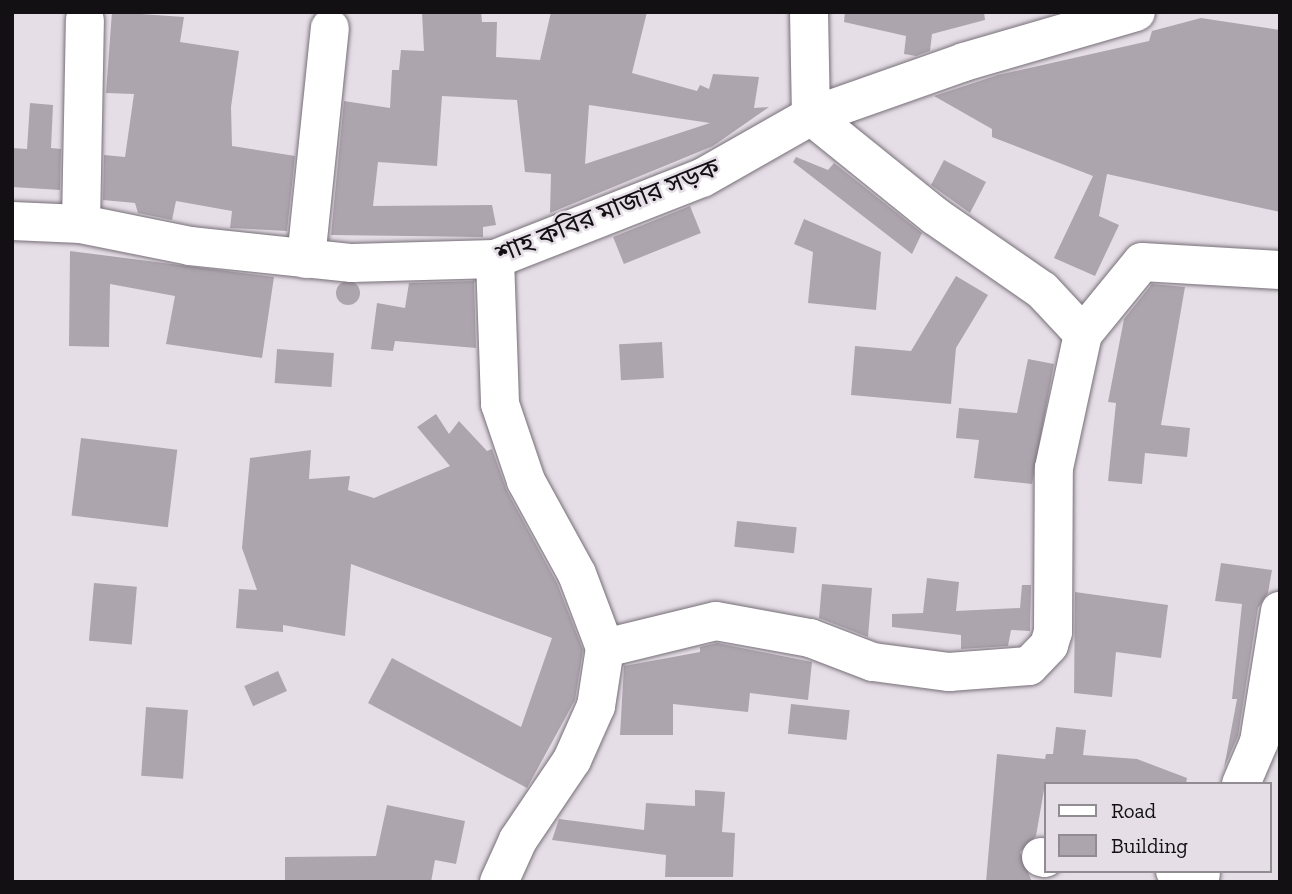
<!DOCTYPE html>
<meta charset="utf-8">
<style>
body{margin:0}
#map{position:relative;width:1292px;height:894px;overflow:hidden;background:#e6dee7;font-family:"Zilla Slab","Noto Sans Bengali",serif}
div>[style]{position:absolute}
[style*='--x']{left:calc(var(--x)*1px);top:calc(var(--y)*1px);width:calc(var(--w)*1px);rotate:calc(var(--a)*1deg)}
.building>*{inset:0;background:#ada5ae;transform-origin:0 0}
.round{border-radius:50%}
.roads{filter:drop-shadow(0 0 2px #766f77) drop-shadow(0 0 2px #766f77)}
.minor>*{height:38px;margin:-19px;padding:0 19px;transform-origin:19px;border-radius:19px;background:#fff}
span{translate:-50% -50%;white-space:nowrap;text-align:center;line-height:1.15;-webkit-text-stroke:5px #e6dee7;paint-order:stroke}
.street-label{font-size:26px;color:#121013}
.frame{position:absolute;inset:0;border:14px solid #121013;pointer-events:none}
.legend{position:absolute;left:1044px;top:782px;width:228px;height:91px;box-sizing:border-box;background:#e6dee7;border:2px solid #918c92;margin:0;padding:9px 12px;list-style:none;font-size:21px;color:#121013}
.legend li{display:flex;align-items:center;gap:14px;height:35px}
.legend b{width:35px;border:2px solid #918c92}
</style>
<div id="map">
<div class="building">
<i style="clip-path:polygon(112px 12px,184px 17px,180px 42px,239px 51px,231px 107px,232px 146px,295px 156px,287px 231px,230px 228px,232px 211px,176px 201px,172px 220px,138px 213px,135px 203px,103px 200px,104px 155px,125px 157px,134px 94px,106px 93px)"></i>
<i style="clip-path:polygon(evenodd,422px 12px,481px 12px,482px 22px,497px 22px,496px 57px,540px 60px,551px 12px,647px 12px,632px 73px,697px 91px,700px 85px,709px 89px,713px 74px,759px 77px,754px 108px,769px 107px,713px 146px,550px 213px,551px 174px,525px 172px,517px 100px,442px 96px,437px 166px,378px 162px,373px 206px,492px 205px,496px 225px,483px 227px,483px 237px,331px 235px,344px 101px,390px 108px,392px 70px,399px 70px,401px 50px,424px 51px,422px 12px,589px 105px,710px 123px,585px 164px,589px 105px)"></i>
<i style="clip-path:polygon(845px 12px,984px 12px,985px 20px,932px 34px,930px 51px,916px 56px,904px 54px,906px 36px,844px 22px)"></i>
<i style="clip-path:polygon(1201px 18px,1280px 30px,1280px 212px,1107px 174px,1099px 216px,1119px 225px,1095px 276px,1054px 258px,1093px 176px,992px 137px,992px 129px,934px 96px,998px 75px,1149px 41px,1152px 31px)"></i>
<i style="clip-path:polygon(30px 103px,53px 105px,51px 148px,61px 149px,60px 190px,12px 187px,12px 148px,27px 149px)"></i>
<i style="clip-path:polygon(796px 157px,828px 170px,834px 163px,922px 233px,912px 254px,793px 162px)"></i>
<i style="clip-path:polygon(944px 160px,986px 182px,970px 213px,931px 185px)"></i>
<i style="left:690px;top:206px;width:29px;height:83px;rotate:68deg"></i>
<i style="clip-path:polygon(804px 219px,881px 252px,876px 310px,808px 303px,813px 252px,794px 244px)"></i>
<i style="clip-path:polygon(70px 251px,274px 277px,262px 358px,166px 344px,175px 296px,110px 284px,109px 347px,69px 346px)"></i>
<i style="clip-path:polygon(956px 276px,988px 295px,956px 348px,951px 404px,851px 395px,855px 346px,911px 351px)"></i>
<i style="clip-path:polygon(474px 281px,476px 348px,395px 341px,393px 351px,371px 349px,377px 303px,405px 308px,409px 283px)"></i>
<i class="round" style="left:336px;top:281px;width:24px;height:24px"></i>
<i style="clip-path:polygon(1152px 284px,1185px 287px,1161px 425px,1190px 428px,1187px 457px,1145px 453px,1142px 484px,1108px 481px,1116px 403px,1108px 402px,1124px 319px)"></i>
<i style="left:662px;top:342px;width:36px;height:43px;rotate:87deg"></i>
<i style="left:277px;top:349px;width:57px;height:34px;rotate:4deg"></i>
<i style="clip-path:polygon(1028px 359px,1054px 364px,1032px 484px,974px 478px,979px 440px,956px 438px,959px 408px,1017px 413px)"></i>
<i style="clip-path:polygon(436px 414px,449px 434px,459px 421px,487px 451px,492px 449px,507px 491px,557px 583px,583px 650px,575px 700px,527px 788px,368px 703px,392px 658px,521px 727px,552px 638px,351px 564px,345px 636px,283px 625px,283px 632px,236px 628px,239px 589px,257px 590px,242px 548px,250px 458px,311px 450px,309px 479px,350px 476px,348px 490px,374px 498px,450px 466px,417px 427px)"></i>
<i style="left:81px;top:438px;width:97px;height:78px;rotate:7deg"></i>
<i style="left:737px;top:521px;width:60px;height:26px;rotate:6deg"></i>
<i style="clip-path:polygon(1221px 563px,1272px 570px,1268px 593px,1258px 608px,1238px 736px,1224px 768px,1237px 699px,1232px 699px,1242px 604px,1215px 601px)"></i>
<i style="clip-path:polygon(927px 578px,959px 582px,956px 611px,1020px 608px,1022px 585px,1031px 585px,1030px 631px,1011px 630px,1008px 646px,961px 649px,961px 635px,892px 627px,892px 614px,923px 613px)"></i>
<i style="left:94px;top:583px;width:43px;height:58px;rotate:5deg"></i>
<i style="clip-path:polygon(822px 584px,872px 588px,868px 637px,819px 618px)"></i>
<i style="clip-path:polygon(1075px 592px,1168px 605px,1161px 658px,1116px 652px,1112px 697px,1074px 693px)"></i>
<i style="clip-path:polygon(717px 643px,812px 662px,808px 700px,750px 693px,748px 712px,673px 704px,673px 735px,620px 735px,624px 666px,700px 652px,700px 647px)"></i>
<i style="left:278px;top:671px;width:22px;height:37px;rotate:66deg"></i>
<i style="left:791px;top:704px;width:59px;height:30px;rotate:6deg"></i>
<i style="left:146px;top:707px;width:42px;height:69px;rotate:4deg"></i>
<i style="clip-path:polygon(1056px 727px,1086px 730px,1083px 755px,1137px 759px,1187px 778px,1186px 784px,1045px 784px,1036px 836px,1020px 852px,1032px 882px,986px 882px,997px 754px,1045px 759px,1046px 754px,1053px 754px)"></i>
<i style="clip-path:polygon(695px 790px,725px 792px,722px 832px,735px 833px,733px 877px,665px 877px,666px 855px,552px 840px,559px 819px,644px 830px,646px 803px,695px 806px)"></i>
<i style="clip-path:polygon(387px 805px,465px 821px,456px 864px,435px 860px,431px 882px,285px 882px,285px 857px,376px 856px)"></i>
</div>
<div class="roads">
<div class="minor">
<i style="--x:809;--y:12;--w:104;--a:88.9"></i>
<i style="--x:811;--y:116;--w:159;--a:38.9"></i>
<i style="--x:935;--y:216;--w:130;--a:34.7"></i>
<i style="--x:1042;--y:290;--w:60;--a:47"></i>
<i style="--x:12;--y:221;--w:69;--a:2.5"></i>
<i style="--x:81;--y:224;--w:111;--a:11.4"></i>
<i style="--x:190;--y:246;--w:163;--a:6"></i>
<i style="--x:352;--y:263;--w:143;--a:-1.6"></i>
<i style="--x:495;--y:259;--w:222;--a:-21.4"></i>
<i style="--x:702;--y:178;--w:125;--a:-29.6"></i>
<i style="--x:811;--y:116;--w:162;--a:-19.4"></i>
<i style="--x:964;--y:62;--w:179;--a:-16.2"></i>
<i style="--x:81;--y:224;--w:204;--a:-88.9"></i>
<i style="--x:306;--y:259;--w:232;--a:-84.1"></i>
<i style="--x:495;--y:259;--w:145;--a:88"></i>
<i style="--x:500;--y:404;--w:81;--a:71.3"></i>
<i style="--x:526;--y:481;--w:106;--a:61.3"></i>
<i style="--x:577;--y:574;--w:79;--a:69.3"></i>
<i style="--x:605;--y:648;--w:59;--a:98.8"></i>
<i style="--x:596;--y:706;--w:59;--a:114"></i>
<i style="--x:572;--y:760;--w:97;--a:124"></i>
<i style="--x:518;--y:840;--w:46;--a:114.3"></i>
<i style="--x:605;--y:648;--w:114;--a:-13.7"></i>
<i style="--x:716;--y:621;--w:96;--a:10.3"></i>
<i style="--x:810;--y:638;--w:67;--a:20.9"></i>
<i style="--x:873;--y:662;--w:77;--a:7.5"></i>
<i style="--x:949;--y:672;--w:80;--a:-4.3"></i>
<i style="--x:1029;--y:666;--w:29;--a:-46"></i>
<i style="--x:1049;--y:645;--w:14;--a:-73"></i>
<i style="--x:1053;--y:632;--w:164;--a:-89.7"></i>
<i style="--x:1054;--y:468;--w:137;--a:-77.8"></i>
<i style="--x:1083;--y:334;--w:93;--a:-50.7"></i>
<i style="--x:1142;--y:262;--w:138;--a:3.3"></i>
<i style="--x:1241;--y:784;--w:46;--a:-66.8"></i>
<i style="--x:1259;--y:742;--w:133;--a:-80.9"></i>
<i style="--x:1041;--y:857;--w:4;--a:14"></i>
<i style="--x:1175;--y:871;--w:26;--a:7"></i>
</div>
</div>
<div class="street-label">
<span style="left:608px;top:211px;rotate:-22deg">শাহ কবির মাজার সড়ক</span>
</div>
<div class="frame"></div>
<ul class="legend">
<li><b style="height:9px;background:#fff"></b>Road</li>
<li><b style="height:19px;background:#ada5ae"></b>Building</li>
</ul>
</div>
